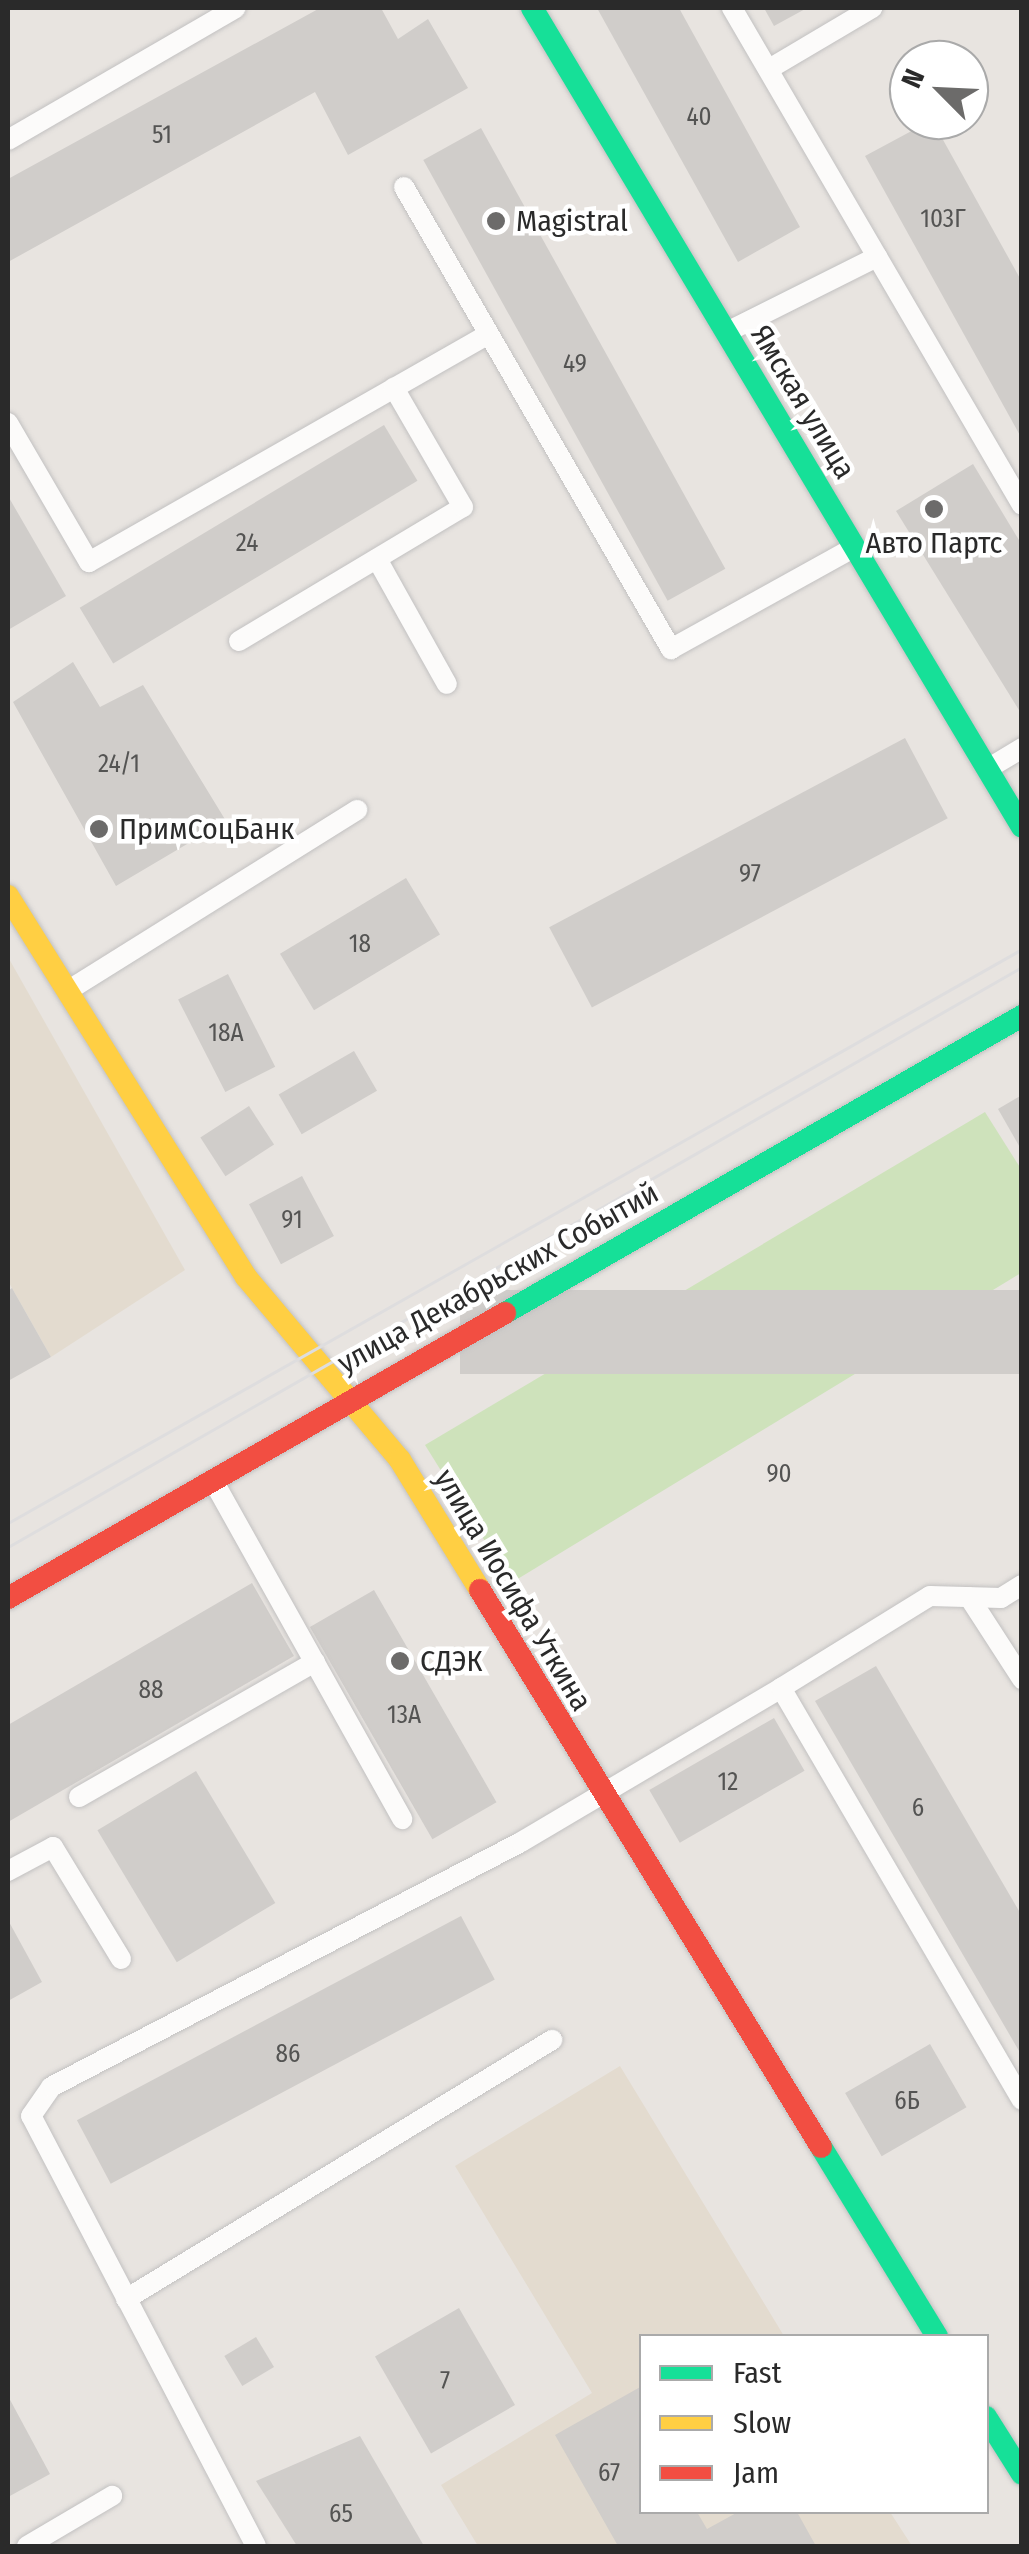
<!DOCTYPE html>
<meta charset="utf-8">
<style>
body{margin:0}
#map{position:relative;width:1029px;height:2554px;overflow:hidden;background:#e8e4e0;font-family:"Fira Sans Condensed",sans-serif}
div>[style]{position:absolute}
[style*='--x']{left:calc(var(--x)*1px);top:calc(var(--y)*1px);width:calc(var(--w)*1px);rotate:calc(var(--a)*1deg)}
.education>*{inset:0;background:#e3dbcf}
.green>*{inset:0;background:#cee2bb}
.building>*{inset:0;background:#d0cdca;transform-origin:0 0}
.roads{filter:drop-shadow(0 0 2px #c2c1c1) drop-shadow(0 0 2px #c2c1c1)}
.lane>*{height:20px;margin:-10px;padding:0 10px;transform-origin:10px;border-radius:10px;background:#fcfbfa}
.fast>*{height:22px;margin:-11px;padding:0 11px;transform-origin:11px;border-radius:11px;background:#16e098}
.slow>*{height:22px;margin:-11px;padding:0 11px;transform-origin:11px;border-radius:11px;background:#ffcf43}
.jam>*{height:22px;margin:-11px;padding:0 11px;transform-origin:11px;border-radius:11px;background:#f24e42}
.tram>*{height:2.5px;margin:-1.25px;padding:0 1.25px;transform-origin:1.25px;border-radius:1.25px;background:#deddde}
.dots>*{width:28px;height:28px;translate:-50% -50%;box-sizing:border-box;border:5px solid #fff;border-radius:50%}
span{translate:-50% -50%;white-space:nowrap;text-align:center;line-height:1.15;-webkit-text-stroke:9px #fff;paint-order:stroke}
.number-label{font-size:25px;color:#545453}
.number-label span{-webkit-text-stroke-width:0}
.poi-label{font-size:30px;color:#2a2a2a}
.left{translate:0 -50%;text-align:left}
.street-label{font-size:30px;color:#2a2a2a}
.frame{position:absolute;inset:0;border:10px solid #2a2a2a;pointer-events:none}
.legend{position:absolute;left:639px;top:2334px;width:350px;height:180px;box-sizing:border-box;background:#fff;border:2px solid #aaa;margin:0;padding:12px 18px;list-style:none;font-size:30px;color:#2a2a2a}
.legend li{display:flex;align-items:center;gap:20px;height:50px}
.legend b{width:50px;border:2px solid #aaa}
.north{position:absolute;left:889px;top:40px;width:100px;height:100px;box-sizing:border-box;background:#fff;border:2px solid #aaa;border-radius:50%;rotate:294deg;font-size:28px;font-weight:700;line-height:40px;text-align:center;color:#2a2a2a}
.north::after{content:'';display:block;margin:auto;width:35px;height:45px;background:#6c6b6a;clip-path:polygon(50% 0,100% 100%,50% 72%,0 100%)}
</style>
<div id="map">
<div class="education">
<i style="clip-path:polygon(8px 957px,185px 1270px,51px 1357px,8px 1281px)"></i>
<i style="clip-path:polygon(620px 2066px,784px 2336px,642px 2336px,642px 2512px,890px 2512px,912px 2546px,478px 2546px,441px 2485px,592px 2393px,455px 2166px)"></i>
</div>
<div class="green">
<i style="clip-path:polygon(985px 1112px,1021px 1169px,1021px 1273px,511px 1583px,425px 1445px)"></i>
</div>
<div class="building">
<i style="clip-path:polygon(320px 8px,381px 8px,398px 39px,428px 19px,468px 88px,348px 155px,315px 92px,8px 262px,8px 179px)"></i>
<i style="clip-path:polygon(597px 8px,679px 8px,800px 227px,738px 262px)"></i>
<i style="clip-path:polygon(764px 8px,807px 8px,774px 26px)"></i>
<i style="clip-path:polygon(932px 120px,1022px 282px,1022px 439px,865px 156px)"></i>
<i style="left:481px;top:128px;width:504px;height:66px;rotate:61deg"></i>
<i style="left:384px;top:425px;width:65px;height:355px;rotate:59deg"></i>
<i style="clip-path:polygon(973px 464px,1022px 545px,1022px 715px,896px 511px)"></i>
<i style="clip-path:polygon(8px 496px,66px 596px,8px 630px)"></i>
<i style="clip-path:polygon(73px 662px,100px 707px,143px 685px,226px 821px,116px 886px,13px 702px)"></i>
<i style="left:905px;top:738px;width:91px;height:403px;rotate:62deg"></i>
<i style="left:406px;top:878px;width:66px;height:147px;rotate:59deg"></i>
<i style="left:228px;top:974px;width:104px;height:56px;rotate:63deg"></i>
<i style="left:354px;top:1051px;width:46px;height:87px;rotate:60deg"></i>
<i style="clip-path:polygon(1022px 1095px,1022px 1151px,998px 1109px)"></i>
<i style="left:249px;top:1106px;width:46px;height:58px;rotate:57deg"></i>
<i style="left:302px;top:1176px;width:68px;height:60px;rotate:62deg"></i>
<i style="clip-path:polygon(12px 1288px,51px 1357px,8px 1381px,8px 1291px)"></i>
<i style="left:1022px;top:1290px;width:84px;height:562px;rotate:90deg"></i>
<i style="clip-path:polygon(252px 1583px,294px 1656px,8px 1822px,8px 1725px)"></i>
<i style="left:374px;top:1590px;width:245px;height:74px;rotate:60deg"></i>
<i style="clip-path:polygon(876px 1666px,1022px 1916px,1022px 2056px,815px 1701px)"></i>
<i style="left:774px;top:1718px;width:61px;height:144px;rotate:60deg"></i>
<i style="left:196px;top:1771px;width:154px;height:115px;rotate:59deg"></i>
<i style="left:461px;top:1916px;width:72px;height:435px;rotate:62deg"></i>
<i style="clip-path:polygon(8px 1920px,42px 1982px,8px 2001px)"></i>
<i style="left:930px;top:2044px;width:73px;height:98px;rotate:60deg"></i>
<i style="left:459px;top:2308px;width:112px;height:97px;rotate:60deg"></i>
<i style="left:256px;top:2337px;width:35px;height:37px;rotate:59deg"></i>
<i style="clip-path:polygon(642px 2386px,642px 2512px,697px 2512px,707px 2529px,738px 2512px,797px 2512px,816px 2546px,618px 2546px,555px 2435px)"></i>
<i style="clip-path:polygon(8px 2396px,50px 2474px,8px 2497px)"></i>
<i style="clip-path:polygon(360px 2436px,424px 2546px,297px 2546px,256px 2481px)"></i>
</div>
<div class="roads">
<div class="lane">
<i style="--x:732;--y:8;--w:575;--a:59.74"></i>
<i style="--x:769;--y:69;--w:120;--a:-30.6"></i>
<i style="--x:8;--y:140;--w:263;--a:-30.1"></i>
<i style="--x:404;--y:187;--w:534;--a:59.98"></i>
<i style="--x:671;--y:649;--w:208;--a:-29"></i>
<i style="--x:727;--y:332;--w:168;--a:-26.6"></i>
<i style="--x:8;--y:423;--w:161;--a:59.8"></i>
<i style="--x:89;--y:562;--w:460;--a:-29.7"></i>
<i style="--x:377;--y:559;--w:143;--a:60.8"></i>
<i style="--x:239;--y:641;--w:261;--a:-30.9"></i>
<i style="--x:463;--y:507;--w:138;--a:-120.1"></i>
<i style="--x:989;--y:768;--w:39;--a:-31"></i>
<i style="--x:69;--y:990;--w:340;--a:-32"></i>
<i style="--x:215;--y:1484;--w:384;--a:60.8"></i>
<i style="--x:969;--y:1597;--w:98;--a:57.1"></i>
<i style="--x:781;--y:1688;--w:175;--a:-31.7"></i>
<i style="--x:930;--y:1596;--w:71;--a:1.6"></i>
<i style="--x:1001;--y:1598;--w:25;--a:-32"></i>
<i style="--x:79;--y:1797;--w:272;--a:-29.8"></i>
<i style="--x:8;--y:1871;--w:51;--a:-28.1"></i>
<i style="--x:53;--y:1847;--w:131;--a:58.7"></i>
<i style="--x:126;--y:2299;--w:499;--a:-31.3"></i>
<i style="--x:27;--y:2546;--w:99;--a:-30.5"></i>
<i style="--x:256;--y:2546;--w:485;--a:-117.6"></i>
<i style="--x:31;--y:2116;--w:35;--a:-55"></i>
<i style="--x:51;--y:2087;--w:530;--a:-27.53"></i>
<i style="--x:521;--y:1842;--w:302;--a:-30.6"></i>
<i style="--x:781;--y:1688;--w:477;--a:59.7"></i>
</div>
<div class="fast">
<i style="--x:532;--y:8;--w:954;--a:59.11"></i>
<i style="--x:505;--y:1313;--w:596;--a:-29.88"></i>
<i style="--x:821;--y:2147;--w:222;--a:58.5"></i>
<i style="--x:986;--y:2417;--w:67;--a:57.7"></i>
</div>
<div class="slow">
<i style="--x:8;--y:896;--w:449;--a:58"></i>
<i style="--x:246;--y:1277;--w:239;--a:49.9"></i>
<i style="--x:400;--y:1460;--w:153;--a:58.4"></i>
</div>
<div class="jam">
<i style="--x:480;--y:1590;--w:653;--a:58.52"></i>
<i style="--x:8;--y:1598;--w:573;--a:-29.83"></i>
</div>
</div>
<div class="tram">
<i style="--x:8;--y:1523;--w:1165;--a:-29.51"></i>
<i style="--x:8;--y:1547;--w:1168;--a:-29.77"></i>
</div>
<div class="dots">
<i style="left:496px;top:221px;background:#6c6b6a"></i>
<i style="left:934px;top:509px;background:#6c6b6a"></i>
<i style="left:99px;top:829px;background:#6c6b6a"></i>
<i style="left:400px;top:1661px;background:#6c6b6a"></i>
</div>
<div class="number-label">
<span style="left:699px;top:117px">40</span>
<span style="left:162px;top:135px">51</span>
<span style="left:943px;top:219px">103Г</span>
<span style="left:575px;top:364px">49</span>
<span style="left:247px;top:543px">24</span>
<span style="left:119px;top:764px">24/1</span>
<span style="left:750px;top:874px">97</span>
<span style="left:360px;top:944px">18</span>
<span style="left:226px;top:1033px">18А</span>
<span style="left:292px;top:1220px">91</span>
<span style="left:779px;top:1474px">90</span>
<span style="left:151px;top:1690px">88</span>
<span style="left:404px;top:1715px">13А</span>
<span style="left:728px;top:1782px">12</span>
<span style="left:918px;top:1808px">6</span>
<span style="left:288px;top:2054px">86</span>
<span style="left:907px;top:2101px">6Б</span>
<span style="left:445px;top:2381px">7</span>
<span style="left:609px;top:2473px">67</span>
<span style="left:341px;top:2514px">65</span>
</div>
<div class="poi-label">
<span class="left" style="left:516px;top:221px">Magistral</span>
<span style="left:934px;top:543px">Авто Партс</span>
<span class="left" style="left:119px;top:829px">ПримСоцБанк</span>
<span class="left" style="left:420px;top:1661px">СДЭК</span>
</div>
<div class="street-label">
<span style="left:803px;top:402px;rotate:59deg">Ямская улица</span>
<span style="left:498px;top:1278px;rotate:-29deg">улица Декабрьских Событий</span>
<span style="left:513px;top:1590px;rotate:59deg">улица Иосифа Уткина</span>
</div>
<div class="frame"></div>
<ul class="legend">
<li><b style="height:12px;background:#16e098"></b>Fast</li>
<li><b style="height:12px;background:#ffcf43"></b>Slow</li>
<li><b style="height:12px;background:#f24e42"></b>Jam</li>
</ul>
<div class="north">N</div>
</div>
